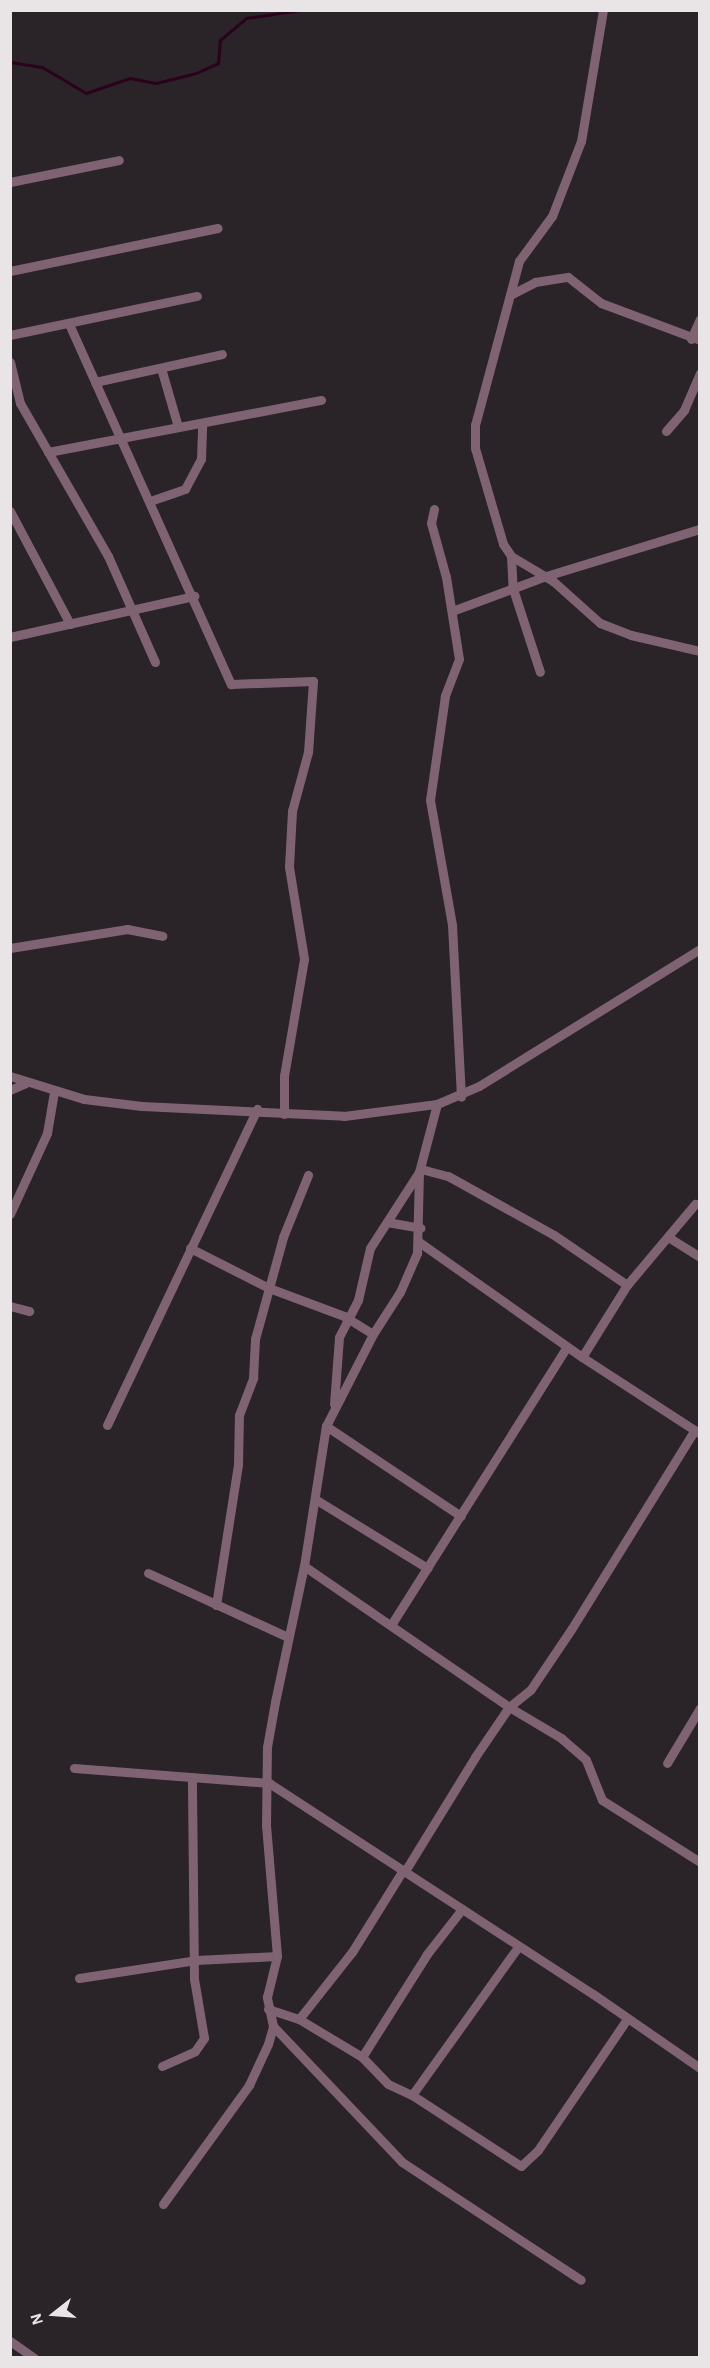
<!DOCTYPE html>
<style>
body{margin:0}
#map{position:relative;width:710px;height:2368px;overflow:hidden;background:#2a2327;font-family:"Alegreya Sans",sans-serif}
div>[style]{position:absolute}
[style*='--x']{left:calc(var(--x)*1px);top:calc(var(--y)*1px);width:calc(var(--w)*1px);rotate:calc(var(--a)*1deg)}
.stream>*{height:3px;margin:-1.5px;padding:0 1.5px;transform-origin:1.5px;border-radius:1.5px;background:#2a021c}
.street>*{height:9px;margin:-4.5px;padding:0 4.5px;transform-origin:4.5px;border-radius:4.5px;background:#7f6372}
span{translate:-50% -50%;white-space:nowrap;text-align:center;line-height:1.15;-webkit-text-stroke:4.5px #2a2327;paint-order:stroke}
.frame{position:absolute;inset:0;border:12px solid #e9e5e7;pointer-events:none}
.north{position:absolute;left:24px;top:2284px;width:60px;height:60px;-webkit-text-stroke:4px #2a2327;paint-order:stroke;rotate:253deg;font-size:16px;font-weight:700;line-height:24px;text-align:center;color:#e9e5e7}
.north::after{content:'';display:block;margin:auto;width:21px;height:27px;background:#e9e5e7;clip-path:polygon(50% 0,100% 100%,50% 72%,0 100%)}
</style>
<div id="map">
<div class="stream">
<i style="--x:10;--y:62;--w:32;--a:9"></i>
<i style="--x:42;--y:67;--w:51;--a:30.6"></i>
<i style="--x:86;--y:93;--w:46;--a:-18.8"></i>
<i style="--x:130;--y:78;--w:26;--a:11"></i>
<i style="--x:156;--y:83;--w:41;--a:-14"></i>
<i style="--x:196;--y:73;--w:24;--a:-24"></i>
<i style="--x:218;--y:63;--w:23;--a:-85"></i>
<i style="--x:220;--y:40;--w:34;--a:-40"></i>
<i style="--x:246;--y:18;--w:55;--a:-8.4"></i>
</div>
<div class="street">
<i style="--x:603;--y:10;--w:133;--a:99.5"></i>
<i style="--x:581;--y:141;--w:80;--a:111.1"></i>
<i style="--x:552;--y:216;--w:56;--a:126.3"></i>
<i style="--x:519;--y:261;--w:170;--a:105"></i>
<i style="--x:475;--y:425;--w:23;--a:90"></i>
<i style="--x:475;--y:448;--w:100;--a:73.7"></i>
<i style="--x:503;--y:544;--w:14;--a:56"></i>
<i style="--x:511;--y:556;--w:49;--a:30.8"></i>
<i style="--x:553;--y:581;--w:63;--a:41.8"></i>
<i style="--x:600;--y:623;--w:33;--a:21"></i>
<i style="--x:631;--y:635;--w:71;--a:13.1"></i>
<i style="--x:10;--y:182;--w:111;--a:-11.4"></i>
<i style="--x:10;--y:271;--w:212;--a:-11.7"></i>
<i style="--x:510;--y:295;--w:28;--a:-27"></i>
<i style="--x:535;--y:282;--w:33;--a:-9"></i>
<i style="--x:568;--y:277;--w:42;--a:38.2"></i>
<i style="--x:601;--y:303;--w:106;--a:20.5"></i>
<i style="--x:69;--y:324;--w:395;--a:65.8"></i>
<i style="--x:231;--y:684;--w:82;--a:-2.1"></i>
<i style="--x:313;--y:681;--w:71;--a:94"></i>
<i style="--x:308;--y:752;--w:61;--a:105.2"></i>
<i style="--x:292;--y:811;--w:56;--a:93.1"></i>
<i style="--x:289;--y:867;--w:93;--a:80.7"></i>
<i style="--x:304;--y:959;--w:119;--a:99.7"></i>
<i style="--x:284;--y:1076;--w:38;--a:90"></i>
<i style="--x:10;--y:335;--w:191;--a:-11.8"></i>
<i style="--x:691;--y:339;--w:22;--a:-66"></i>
<i style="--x:10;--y:362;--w:42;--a:76.3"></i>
<i style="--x:20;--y:403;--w:177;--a:60.1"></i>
<i style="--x:108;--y:556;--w:116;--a:66.1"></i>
<i style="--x:161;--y:368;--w:61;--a:73.9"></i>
<i style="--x:95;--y:382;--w:130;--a:-12.4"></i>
<i style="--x:666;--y:431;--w:28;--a:-49"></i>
<i style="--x:684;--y:410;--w:40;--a:-66.6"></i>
<i style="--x:48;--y:452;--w:278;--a:-10.8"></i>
<i style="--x:150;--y:501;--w:37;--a:-19"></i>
<i style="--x:185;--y:489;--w:34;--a:-62"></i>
<i style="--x:201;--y:459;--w:36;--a:-88"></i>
<i style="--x:434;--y:509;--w:14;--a:102"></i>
<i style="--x:431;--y:523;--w:56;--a:74.5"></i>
<i style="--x:446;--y:577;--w:83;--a:81"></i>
<i style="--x:459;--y:659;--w:40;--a:111"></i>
<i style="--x:445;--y:696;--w:105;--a:98.2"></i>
<i style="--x:430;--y:800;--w:127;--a:80"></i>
<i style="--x:452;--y:925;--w:172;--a:87"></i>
<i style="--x:10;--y:511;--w:128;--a:62"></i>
<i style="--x:511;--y:556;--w:33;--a:87"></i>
<i style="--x:513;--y:589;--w:87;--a:72"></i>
<i style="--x:452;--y:611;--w:100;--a:-20.4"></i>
<i style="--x:546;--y:576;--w:161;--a:-17"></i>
<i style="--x:10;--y:637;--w:189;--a:-12.6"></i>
<i style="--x:10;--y:948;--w:119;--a:-9.2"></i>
<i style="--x:127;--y:929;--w:36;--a:11"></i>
<i style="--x:10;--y:1076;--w:77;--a:17.3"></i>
<i style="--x:84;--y:1099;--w:58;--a:6.9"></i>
<i style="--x:142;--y:1106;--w:202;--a:2.8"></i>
<i style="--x:344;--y:1116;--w:94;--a:-7.4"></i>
<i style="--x:437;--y:1104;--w:46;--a:-23.2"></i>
<i style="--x:479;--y:1086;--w:260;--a:-31.8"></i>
<i style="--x:10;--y:1090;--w:17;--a:-24"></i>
<i style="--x:421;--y:1169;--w:28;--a:15"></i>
<i style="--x:448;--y:1176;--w:121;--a:29.1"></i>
<i style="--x:554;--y:1235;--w:88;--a:34.4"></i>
<i style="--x:10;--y:1214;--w:89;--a:-65.4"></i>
<i style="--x:47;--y:1133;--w:42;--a:-80.3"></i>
<i style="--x:387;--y:1222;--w:34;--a:10"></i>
<i style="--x:668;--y:1237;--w:38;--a:32"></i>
<i style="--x:419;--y:1242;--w:199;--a:35.2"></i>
<i style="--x:582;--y:1357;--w:140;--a:33"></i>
<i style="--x:190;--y:1248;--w:89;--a:26.9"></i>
<i style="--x:269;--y:1288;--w:80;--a:20.5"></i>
<i style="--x:344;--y:1316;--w:34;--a:32"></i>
<i style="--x:10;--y:1306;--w:20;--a:15"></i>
<i style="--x:582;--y:1357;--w:85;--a:-58"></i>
<i style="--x:627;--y:1285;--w:106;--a:-50"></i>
<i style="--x:334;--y:1404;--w:67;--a:-85.7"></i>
<i style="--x:339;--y:1337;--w:42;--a:-62.8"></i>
<i style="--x:358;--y:1300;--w:53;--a:-77"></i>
<i style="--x:370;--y:1248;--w:90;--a:-57.2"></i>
<i style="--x:107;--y:1425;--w:350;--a:-64.6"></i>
<i style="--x:326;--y:1426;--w:162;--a:33.7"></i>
<i style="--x:315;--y:1499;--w:132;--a:31.6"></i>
<i style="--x:304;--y:1566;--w:249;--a:34.5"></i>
<i style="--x:509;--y:1707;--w:61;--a:30.8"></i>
<i style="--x:561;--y:1738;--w:33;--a:41"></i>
<i style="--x:586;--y:1760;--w:43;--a:68.2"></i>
<i style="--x:602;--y:1800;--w:116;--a:32.3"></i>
<i style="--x:148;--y:1573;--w:154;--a:24.6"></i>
<i style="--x:216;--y:1605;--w:142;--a:-81.1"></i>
<i style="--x:238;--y:1465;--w:50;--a:-88.9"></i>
<i style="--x:239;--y:1415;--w:40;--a:-69"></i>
<i style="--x:253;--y:1378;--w:39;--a:-87"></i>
<i style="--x:255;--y:1339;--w:106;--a:-74.6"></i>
<i style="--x:283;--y:1237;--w:67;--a:-68"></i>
<i style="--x:391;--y:1625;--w:329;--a:-57.7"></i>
<i style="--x:667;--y:1763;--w:64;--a:-59"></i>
<i style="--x:74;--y:1768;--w:196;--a:4.4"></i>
<i style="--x:269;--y:1783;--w:387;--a:33.1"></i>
<i style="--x:593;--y:1994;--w:130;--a:34.7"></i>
<i style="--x:405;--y:1871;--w:134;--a:-58.4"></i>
<i style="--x:475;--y:1757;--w:60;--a:-55.8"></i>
<i style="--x:509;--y:1707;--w:28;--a:-39"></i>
<i style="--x:531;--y:1689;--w:73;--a:-56.1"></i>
<i style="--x:572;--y:1628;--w:233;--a:-58.2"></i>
<i style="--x:79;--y:1978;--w:118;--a:-8.7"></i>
<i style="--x:196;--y:1960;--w:81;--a:-2.8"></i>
<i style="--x:268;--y:2009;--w:33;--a:18"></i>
<i style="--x:299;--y:2019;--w:74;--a:31.1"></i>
<i style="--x:362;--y:2057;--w:37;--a:46"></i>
<i style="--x:388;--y:2084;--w:26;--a:25"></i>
<i style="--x:412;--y:2095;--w:130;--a:33.1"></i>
<i style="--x:521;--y:2166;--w:23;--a:-43"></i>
<i style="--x:538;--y:2150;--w:158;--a:-55.8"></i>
<i style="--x:299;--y:2019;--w:85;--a:-51.7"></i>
<i style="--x:352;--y:1952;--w:97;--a:-58.1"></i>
<i style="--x:273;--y:2026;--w:187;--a:46.5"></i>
<i style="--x:402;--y:2162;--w:214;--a:33.4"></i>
<i style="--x:362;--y:2057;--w:122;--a:-57.7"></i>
<i style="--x:427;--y:1954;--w:57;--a:-52.1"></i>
<i style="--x:162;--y:2066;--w:36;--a:-24"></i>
<i style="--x:195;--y:2051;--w:16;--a:-55"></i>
<i style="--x:204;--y:2038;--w:60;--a:-99.6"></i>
<i style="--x:194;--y:1979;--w:202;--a:-90.6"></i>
<i style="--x:412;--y:2095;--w:182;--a:-54.4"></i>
<i style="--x:163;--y:2204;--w:147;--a:-54.1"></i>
<i style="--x:249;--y:2085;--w:45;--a:-65.1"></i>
<i style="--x:268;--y:2044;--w:19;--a:-74"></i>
<i style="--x:273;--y:2026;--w:30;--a:-102"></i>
<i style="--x:267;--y:1997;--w:42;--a:-76.3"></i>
<i style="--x:277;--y:1956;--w:130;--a:-94.8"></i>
<i style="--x:266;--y:1826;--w:79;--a:-89.3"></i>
<i style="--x:267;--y:1747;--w:46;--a:-79.9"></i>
<i style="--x:275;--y:1702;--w:139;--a:-78"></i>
<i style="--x:304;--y:1566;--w:142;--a:-81.1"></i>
<i style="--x:326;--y:1426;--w:103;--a:-62.9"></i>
<i style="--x:373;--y:1334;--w:50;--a:-57.3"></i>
<i style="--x:400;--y:1292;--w:43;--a:-66.4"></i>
<i style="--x:417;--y:1253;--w:81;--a:-88.6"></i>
<i style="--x:419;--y:1172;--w:70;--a:-75.2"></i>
<i style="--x:10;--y:2341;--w:29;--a:35"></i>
</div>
<div class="frame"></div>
<div class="north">N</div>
</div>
